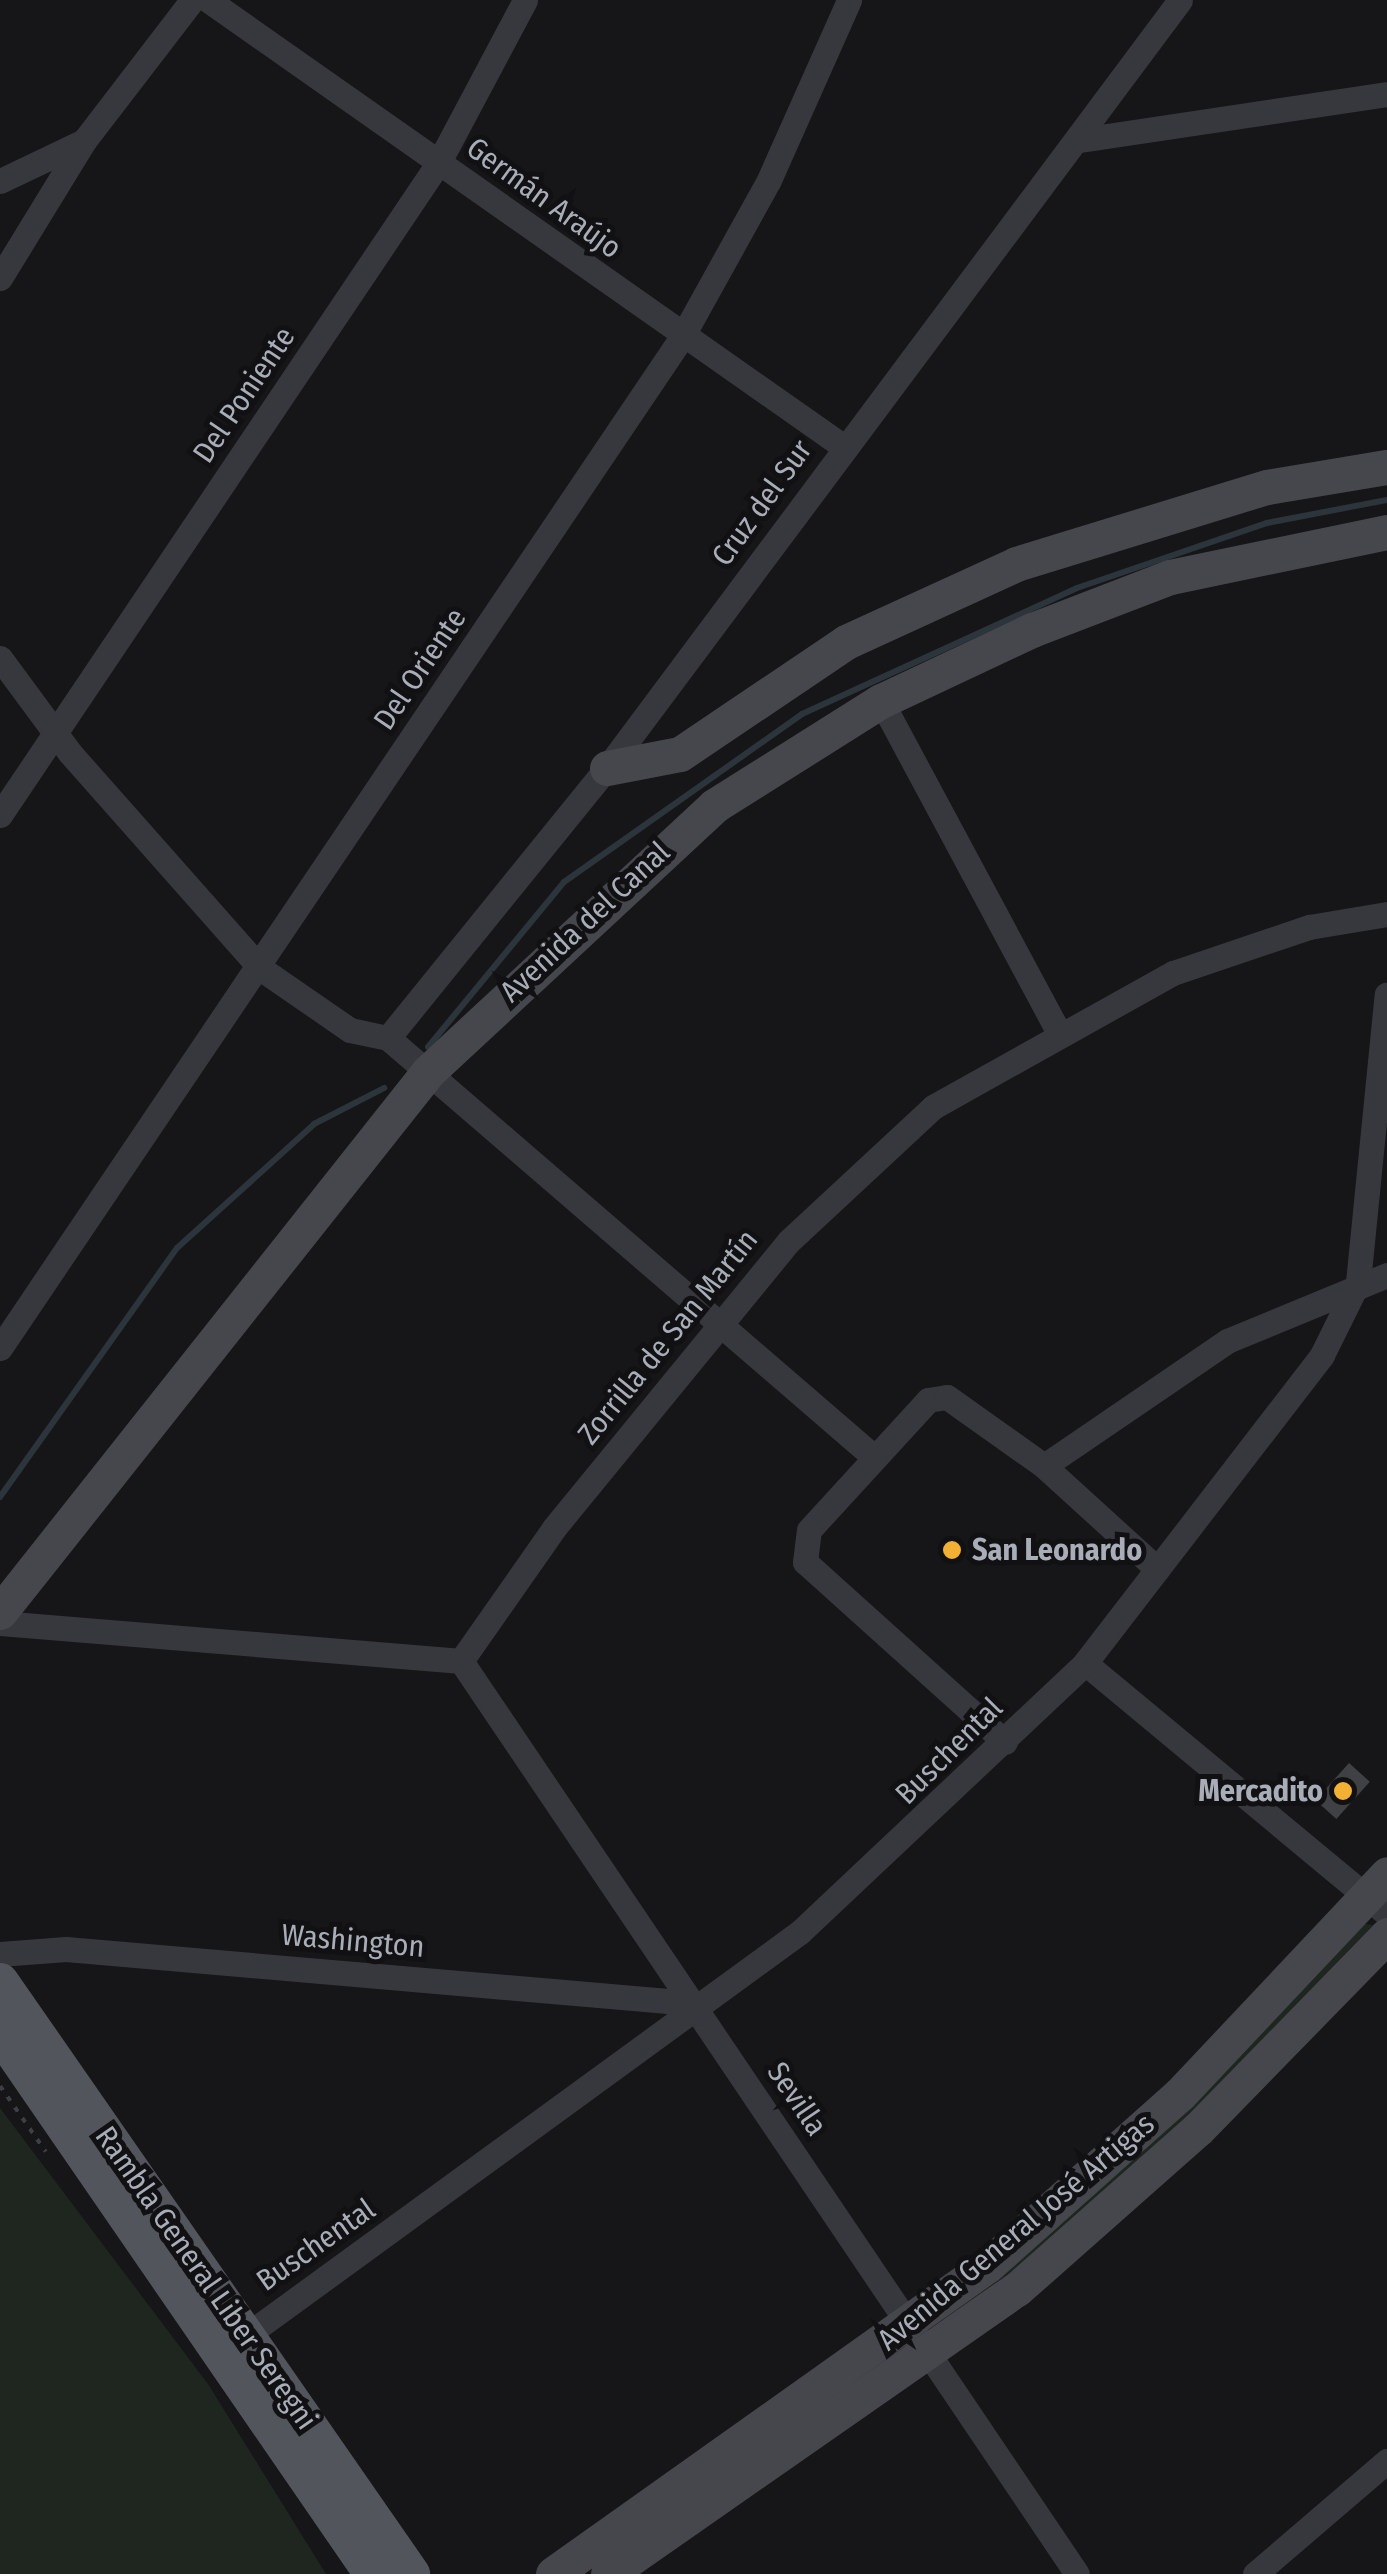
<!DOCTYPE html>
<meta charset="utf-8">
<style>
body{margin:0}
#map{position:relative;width:1387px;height:2574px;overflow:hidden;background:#161618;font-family:"Fira Sans Condensed",sans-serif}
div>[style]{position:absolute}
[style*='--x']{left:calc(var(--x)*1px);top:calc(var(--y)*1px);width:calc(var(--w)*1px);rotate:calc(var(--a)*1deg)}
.green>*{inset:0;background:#1e261f}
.stream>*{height:6px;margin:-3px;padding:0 3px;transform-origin:3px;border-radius:3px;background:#2c353c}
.building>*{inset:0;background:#404145;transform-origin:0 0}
.path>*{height:4px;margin-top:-2px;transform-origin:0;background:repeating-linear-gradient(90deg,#3d3f44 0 5px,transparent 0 13px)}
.street>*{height:25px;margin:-12.5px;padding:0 12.5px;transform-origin:12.5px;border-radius:12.5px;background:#37383d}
.secondary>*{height:35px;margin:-17.5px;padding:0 17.5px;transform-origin:17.5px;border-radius:17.5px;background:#45474d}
.primary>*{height:38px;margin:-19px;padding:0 19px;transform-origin:19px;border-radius:19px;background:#53555c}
.dots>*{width:28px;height:28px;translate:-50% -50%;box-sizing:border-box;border:5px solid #111113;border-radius:50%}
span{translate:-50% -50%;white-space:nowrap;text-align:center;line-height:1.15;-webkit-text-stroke:10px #111113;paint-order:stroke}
.street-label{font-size:30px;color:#a8adb8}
.poi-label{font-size:30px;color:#a8adb8;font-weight:700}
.left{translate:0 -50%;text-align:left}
.right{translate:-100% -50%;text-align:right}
</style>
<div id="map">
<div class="green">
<i style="clip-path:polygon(1358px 1923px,1373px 1925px,1105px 2202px,930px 2332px)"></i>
<i style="clip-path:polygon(0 2108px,208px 2384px,326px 2574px,0 2574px)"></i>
</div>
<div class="stream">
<i style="--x:428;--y:1047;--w:214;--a:-50.5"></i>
<i style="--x:564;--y:882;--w:291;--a:-35.2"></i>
<i style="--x:802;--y:714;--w:302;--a:-24.6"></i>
<i style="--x:1077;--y:588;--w:201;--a:-18.9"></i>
<i style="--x:1267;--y:523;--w:122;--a:-10.9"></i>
<i style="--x:0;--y:1497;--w:305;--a:-54.6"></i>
<i style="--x:177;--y:1248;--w:185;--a:-42.1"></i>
<i style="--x:314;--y:1124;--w:79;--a:-27.2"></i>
</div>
<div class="building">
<i style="left:1349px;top:1763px;width:28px;height:50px;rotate:42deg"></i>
</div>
<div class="path">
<i style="--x:0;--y:2086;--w:80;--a:55.1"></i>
</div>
<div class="street">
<i style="--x:208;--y:0;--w:777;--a:35.1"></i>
<i style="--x:1080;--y:140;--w:310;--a:-8.5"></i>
<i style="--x:0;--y:181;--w:93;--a:-25.5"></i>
<i style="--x:0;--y:278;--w:161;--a:-58.5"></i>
<i style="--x:84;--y:141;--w:178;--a:-52.5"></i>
<i style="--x:0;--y:658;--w:118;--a:53.6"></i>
<i style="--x:70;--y:753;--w:287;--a:48.5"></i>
<i style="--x:260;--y:968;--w:109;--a:34.6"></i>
<i style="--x:350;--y:1030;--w:39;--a:12"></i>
<i style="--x:881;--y:701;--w:377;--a:61.8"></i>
<i style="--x:0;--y:815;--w:787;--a:-56.09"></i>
<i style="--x:439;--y:162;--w:183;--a:-62"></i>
<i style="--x:388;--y:1038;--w:348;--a:-51"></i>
<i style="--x:607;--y:768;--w:958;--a:-53.27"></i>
<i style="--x:388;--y:1038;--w:642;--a:40.77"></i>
<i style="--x:0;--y:1348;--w:1220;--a:-56"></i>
<i style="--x:682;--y:337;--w:179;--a:-61"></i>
<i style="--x:769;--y:180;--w:197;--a:-66"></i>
<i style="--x:1044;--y:1466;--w:222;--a:-34.3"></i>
<i style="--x:1227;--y:1341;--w:173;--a:-22.4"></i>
<i style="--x:0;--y:1623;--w:463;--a:4.7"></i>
<i style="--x:461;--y:1661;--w:162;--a:-55"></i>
<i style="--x:554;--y:1528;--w:371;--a:-50.7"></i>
<i style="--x:789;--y:1241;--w:197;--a:-42.9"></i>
<i style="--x:933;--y:1107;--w:275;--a:-29.2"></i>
<i style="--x:1173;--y:973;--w:144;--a:-18.7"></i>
<i style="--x:1309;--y:927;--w:79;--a:-9.5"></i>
<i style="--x:461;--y:1661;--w:1101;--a:55.99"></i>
<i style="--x:1085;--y:1663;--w:393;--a:39.7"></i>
<i style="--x:1005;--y:1742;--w:269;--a:-138"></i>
<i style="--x:805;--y:1562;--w:32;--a:-83"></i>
<i style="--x:809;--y:1530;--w:176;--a:-47.5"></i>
<i style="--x:928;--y:1400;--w:19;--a:-9"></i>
<i style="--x:947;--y:1397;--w:119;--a:35.4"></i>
<i style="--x:1044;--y:1466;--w:153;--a:42.3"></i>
<i style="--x:0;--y:1954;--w:66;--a:-4.3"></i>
<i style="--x:66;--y:1949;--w:604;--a:4.94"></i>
<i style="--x:668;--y:2001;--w:33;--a:20"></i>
<i style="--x:247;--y:2335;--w:684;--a:-36.08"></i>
<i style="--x:800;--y:1932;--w:392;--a:-43.3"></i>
<i style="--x:1085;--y:1663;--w:389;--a:-52.4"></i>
<i style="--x:1322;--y:1355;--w:81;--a:-63.7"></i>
<i style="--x:1358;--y:1282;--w:289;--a:-84.3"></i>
<i style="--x:1255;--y:2574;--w:174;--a:-40.6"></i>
</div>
<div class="secondary">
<i style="--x:607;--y:768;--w:74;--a:-10.9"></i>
<i style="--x:680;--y:754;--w:200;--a:-34"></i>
<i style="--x:846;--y:642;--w:187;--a:-24.6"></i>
<i style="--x:1016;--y:564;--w:263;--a:-17.1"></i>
<i style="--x:1267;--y:487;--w:122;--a:-9.5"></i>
<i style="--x:0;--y:1612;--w:689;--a:-51.6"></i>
<i style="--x:428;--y:1072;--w:391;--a:-42.9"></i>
<i style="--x:714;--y:806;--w:197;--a:-32.2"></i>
<i style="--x:881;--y:701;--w:167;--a:-25.2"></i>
<i style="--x:1032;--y:630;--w:148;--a:-21"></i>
<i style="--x:1170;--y:577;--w:222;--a:-11.7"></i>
<i style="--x:553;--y:2574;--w:534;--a:-35.39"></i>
<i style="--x:988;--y:2265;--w:257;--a:-41.7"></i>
<i style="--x:1180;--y:2094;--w:302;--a:-46.7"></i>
<i style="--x:608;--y:2574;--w:499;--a:-34.9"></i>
<i style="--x:1017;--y:2289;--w:242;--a:-41.5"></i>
<i style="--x:1198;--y:2129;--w:271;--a:-45.7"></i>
</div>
<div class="primary">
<i style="--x:0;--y:1982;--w:721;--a:55.23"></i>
<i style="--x:0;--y:2032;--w:658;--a:55.46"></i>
</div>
<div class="dots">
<i style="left:952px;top:1550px;background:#f2b134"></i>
<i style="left:1343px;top:1791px;background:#f2b134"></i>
</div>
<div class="street-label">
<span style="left:544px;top:198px;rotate:36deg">Germán Araújo</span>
<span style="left:244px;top:395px;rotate:-56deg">Del Poniente</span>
<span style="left:762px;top:503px;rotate:-54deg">Cruz del Sur</span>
<span style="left:420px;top:669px;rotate:-56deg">Del Oriente</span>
<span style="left:585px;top:922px;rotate:-43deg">Avenida del Canal</span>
<span style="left:668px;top:1337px;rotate:-51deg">Zorrilla de San Martín</span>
<span style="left:949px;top:1751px;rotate:-45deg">Buschental</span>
<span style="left:353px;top:1941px;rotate:5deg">Washington</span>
<span style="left:797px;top:2099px;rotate:56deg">Sevilla</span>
<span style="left:1016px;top:2232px;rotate:-40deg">Avenida General José Artigas</span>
<span style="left:316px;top:2245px;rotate:-35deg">Buschental</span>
<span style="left:206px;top:2278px;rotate:55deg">Rambla General Liber Seregni</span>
</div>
<div class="poi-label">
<span class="left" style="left:972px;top:1550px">San Leonardo</span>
<span class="right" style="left:1323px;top:1791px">Mercadito</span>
</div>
</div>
